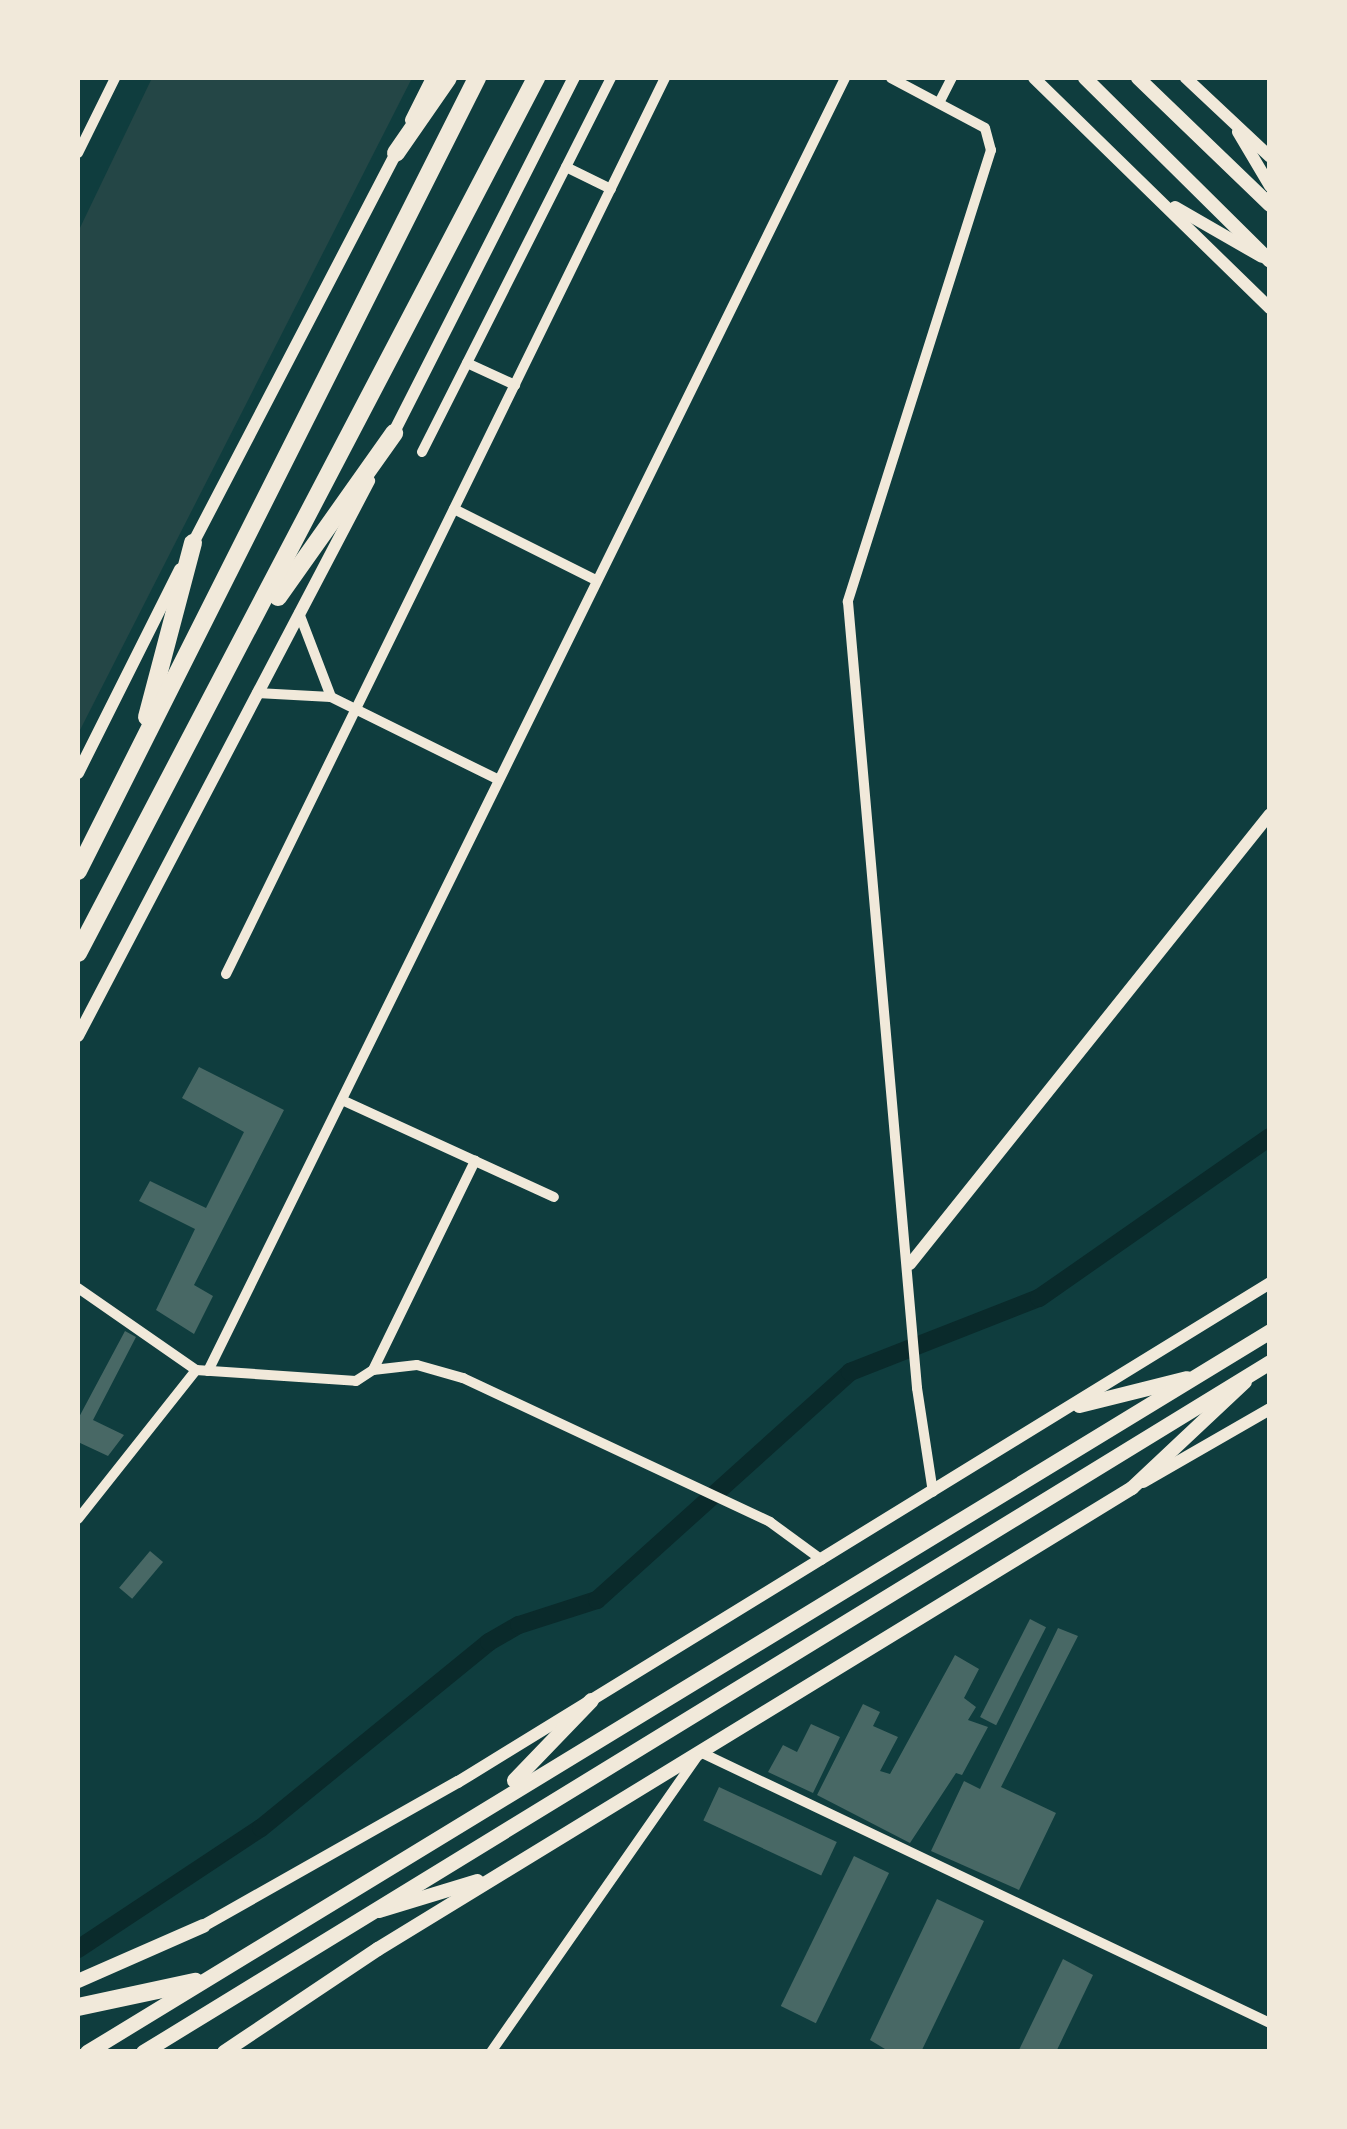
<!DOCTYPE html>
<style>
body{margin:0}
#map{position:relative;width:1347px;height:2129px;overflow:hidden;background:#0f3d3e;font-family:"Times New Roman",serif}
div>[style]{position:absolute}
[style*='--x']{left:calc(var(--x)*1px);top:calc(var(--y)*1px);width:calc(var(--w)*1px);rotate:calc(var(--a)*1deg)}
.green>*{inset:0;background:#244646}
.canal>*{height:18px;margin:-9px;padding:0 9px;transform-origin:9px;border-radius:9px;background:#0a2a2b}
.building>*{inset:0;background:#486865;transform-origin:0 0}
.minor>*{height:10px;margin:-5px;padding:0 5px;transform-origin:5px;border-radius:5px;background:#f1e9da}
.tertiary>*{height:12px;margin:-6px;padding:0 6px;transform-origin:6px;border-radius:6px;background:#f1e9da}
.secondary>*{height:14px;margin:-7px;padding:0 7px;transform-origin:7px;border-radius:7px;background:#f1e9da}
.primary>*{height:15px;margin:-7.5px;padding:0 7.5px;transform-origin:7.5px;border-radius:7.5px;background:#f1e9da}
.motorway>*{height:18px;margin:-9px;padding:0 9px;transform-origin:9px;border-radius:9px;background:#f1e9da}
span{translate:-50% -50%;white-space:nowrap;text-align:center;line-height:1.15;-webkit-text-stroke:10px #f1e9da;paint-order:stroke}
.frame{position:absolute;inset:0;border:80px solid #f1e9da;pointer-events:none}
</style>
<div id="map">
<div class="green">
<i style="clip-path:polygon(152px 78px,412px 78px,78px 734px,78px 232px)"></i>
</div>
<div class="canal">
<i style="--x:78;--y:1949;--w:219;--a:-33.5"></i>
<i style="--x:261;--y:1828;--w:294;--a:-39.2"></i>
<i style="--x:489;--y:1642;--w:34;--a:-30"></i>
<i style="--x:519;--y:1625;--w:82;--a:-17.8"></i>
<i style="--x:597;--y:1600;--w:341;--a:-42"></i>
<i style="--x:850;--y:1372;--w:203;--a:-21.4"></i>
<i style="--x:1039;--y:1298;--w:282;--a:-34.9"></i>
</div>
<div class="building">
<i style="clip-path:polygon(199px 1067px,284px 1110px,194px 1285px,213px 1296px,194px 1334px,156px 1310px,195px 1229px,139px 1201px,150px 1181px,206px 1208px,244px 1132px,182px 1098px)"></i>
<i style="clip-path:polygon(125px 1331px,136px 1337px,93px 1420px,124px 1435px,108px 1456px,78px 1442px,78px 1419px)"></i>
<i style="left:150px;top:1551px;width:17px;height:48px;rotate:40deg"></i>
<i style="left:1030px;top:1619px;width:18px;height:110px;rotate:27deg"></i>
<i style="clip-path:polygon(1058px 1628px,1078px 1636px,1001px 1787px,1056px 1813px,1019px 1890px,931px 1851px,964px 1781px,980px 1789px)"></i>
<i style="clip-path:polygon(955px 1655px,979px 1669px,964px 1698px,976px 1707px,968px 1720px,988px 1727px,962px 1775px,956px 1773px,910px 1843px,817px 1795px,863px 1704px,880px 1712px,873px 1726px,898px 1737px,880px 1771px,890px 1774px)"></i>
<i style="clip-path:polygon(811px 1724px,840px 1737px,813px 1793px,768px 1772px,783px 1745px,797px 1752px)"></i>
<i style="left:719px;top:1787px;width:130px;height:37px;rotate:25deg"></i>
<i style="left:854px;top:1856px;width:39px;height:167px;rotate:26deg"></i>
<i style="clip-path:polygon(937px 1899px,984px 1921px,921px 2052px,890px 2052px,870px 2040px)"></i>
<i style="clip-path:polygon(1063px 1959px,1093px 1975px,1056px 2052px,1018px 2052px)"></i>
</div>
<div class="minor">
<i style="--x:891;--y:78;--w:106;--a:28"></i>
<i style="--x:985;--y:128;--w:23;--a:75"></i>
<i style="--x:991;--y:150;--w:474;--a:107.6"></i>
<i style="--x:848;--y:602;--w:789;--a:84.98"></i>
<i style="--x:917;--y:1388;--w:105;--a:81.3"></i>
<i style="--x:939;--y:103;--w:28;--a:-63"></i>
<i style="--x:78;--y:153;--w:84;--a:-63.7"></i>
<i style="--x:566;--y:167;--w:50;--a:26.1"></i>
<i style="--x:467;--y:363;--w:53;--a:24.6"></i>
<i style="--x:422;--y:452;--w:419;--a:-63.2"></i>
<i style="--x:454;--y:509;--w:159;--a:26.6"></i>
<i style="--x:299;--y:613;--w:90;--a:69.1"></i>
<i style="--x:257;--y:693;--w:74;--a:3.1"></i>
<i style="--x:331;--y:697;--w:187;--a:26.3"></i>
<i style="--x:226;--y:974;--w:998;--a:-63.9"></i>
<i style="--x:342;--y:1100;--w:233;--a:24.6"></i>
<i style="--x:78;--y:1288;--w:144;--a:34.8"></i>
<i style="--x:196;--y:1370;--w:160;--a:3.9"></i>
<i style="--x:356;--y:1381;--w:20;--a:-33"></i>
<i style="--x:373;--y:1370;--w:44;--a:-6.5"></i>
<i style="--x:417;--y:1365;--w:48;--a:15.8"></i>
<i style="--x:463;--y:1378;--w:339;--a:25.1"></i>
<i style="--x:770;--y:1522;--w:64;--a:36.2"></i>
<i style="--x:373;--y:1370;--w:233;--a:-64"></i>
<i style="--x:208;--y:1371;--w:1441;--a:-63.77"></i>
<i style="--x:78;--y:1519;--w:190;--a:-51.6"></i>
<i style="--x:491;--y:2052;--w:366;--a:-55.1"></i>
<i style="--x:700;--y:1752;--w:631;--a:25.43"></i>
</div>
<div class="tertiary">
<i style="--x:1034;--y:78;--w:330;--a:44.3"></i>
<i style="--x:1186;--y:78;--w:115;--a:43.2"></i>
<i style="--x:411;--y:120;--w:47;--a:-63.4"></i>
<i style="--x:1238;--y:132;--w:63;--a:59.3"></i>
<i style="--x:1175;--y:207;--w:100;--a:29.9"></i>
<i style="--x:392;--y:436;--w:402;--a:-63.1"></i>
<i style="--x:191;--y:547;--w:450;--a:-62.5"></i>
<i style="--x:78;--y:773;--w:228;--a:-63.4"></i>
<i style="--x:78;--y:1036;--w:627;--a:-62.33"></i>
<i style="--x:910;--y:1264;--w:576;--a:-51.34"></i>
<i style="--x:1143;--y:1482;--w:146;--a:-29.9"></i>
<i style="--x:203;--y:1926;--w:293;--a:-29.5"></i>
<i style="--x:458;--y:1782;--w:953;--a:-31.57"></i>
</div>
<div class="secondary">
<i style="--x:1085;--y:78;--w:260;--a:44.7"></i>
<i style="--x:1138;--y:78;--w:183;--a:43.9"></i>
<i style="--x:379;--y:1911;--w:103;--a:-16.9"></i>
<i style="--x:78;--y:1981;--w:137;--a:-23.7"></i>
<i style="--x:224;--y:2052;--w:185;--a:-33.8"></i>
<i style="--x:378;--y:1949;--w:884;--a:-31.44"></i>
<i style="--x:1132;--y:1488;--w:155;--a:-43.2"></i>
</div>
<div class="primary">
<i style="--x:1079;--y:1405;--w:111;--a:-14"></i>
<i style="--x:514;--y:1780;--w:111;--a:-46.1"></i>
<i style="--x:87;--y:2052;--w:1385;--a:-31.36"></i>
<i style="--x:143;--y:2052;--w:1321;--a:-31.48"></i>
</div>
<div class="motorway">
<i style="--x:396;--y:153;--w:91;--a:-55.3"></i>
<i style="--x:278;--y:597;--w:201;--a:-54.7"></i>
<i style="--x:147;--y:717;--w:180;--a:-75.2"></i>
<i style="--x:78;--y:871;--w:888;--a:-63.29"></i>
<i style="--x:78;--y:953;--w:988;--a:-62.37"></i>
<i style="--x:78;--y:2007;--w:120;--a:-12.1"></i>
</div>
<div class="frame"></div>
</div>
